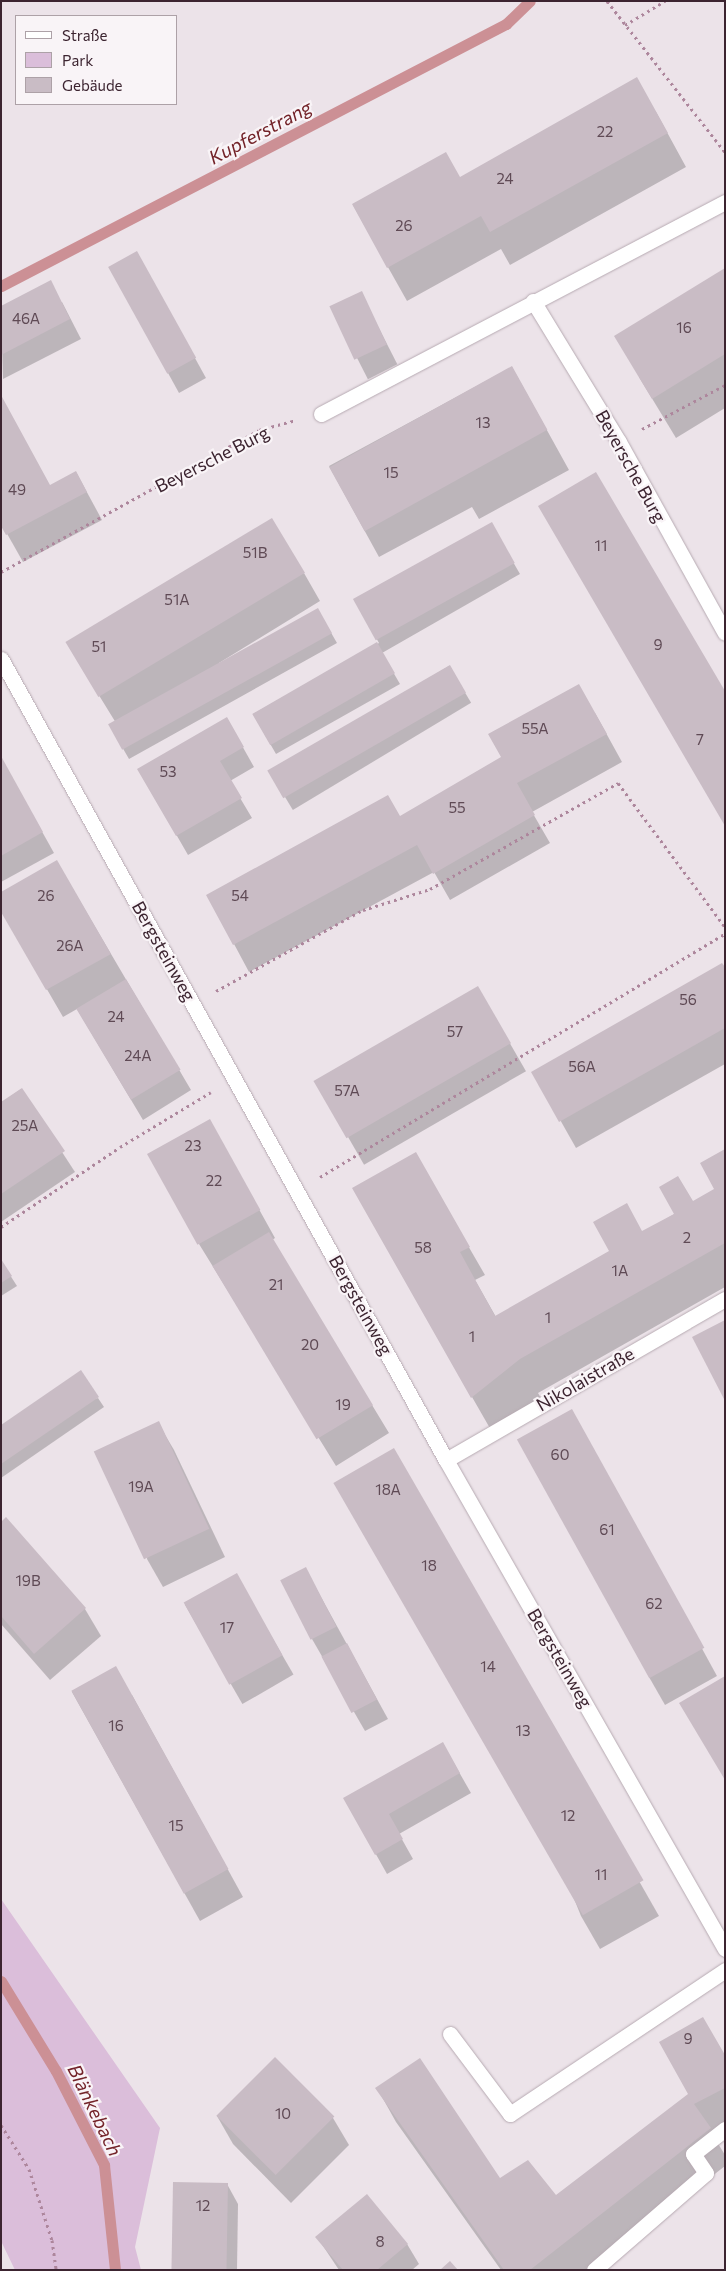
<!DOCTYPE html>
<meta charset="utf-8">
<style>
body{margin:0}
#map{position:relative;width:726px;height:2271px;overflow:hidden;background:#ece3e9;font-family:Commissioner,sans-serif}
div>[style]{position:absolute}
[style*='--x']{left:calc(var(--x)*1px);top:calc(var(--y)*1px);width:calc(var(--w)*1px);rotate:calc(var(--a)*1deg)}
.green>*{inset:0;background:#dbbeda}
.shadow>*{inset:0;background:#0003;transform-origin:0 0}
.stream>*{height:11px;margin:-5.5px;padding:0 5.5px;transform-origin:5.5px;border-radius:5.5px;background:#cc9095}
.building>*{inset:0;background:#c9bcc5;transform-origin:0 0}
.path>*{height:3px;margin-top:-1.5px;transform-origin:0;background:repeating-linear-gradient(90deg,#ad869c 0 2.5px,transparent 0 6.5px)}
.roads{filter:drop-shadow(0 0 1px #b7aab2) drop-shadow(0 0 1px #b7aab2)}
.minor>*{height:15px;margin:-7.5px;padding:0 7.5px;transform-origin:7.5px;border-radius:7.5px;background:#fff}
span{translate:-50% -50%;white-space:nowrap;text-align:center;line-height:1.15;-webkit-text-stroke:4.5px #f9f4f7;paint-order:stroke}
.number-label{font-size:15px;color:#5f4a55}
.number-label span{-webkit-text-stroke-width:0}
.street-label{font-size:18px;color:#3c2430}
.water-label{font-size:19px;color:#732329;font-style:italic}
.frame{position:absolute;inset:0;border:2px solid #3c2430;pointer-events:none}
.legend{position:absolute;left:15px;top:15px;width:162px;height:90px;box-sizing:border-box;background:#f9f4f7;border:1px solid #ada1a7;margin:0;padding:6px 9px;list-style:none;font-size:15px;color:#3c2430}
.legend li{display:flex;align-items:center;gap:10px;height:25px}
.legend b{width:25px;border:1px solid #ada1a7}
</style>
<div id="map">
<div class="green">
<i style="clip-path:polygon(1px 1899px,160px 2128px,135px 2247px,141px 2270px,15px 2270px,1px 2241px)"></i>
</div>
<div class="shadow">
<i style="clip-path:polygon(656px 112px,686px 167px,510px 265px,501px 249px,407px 301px,353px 205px,460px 178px)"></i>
<i style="clip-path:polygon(725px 270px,725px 408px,676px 438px,639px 377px)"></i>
<i style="clip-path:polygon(148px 273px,206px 378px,179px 393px,168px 373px)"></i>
<i style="left:361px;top:293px;width:80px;height:33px;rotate:63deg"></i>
<i style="clip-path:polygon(62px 302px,81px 339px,3px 379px,1px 308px)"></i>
<i style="clip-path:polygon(512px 367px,569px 470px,479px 519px,472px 507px,379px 557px,329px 466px)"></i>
<i style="clip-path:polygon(76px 472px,102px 520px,23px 562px,1px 523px,50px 486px)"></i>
<i style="clip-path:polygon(491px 524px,520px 574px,382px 653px,400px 684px,276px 754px,253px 714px,379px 643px,355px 601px)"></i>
<i style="clip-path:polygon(304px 573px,320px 601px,219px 663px,220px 665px,318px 610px,337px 643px,129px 759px,110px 726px,116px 723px,68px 645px)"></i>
<i style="left:449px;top:666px;width:43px;height:208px;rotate:59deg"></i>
<i style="clip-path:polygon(595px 713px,622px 762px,532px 812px,550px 843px,450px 900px,434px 872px,249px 972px,234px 944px,399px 818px)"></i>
<i style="clip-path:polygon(227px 719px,254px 767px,230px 781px,252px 818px,188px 855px,139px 770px)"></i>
<i style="clip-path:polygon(1px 758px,54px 853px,1px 882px)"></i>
<i style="clip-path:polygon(57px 862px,191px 1090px,143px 1120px,77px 1009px,63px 1017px,1px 910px)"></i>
<i style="clip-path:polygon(725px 969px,725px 1064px,576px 1148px,533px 1072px)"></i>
<i style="left:478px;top:988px;width:96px;height:187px;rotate:60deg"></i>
<i style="clip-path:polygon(21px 1089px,75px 1172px,1px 1222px,1px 1103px)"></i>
<i style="clip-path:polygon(225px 1148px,275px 1238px,272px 1240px,389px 1433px,336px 1466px,199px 1244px)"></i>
<i style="clip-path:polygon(725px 1150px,725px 1287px,538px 1393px,542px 1400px,495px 1437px,472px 1397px,415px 1154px,485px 1275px,475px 1280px,496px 1317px,716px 1190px)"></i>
<i style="clip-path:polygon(1px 1261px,17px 1286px,1px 1296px)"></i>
<i style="clip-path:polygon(98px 1398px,104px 1407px,1px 1478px,1px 1426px)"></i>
<i style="clip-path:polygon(158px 1423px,174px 1450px,225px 1557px,163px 1587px,147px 1559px)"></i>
<i style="clip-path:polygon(587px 1438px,717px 1676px,665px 1705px,649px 1677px)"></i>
<i style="clip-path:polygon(393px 1450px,659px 1916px,600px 1949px,581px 1916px)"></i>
<i style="clip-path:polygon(1px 1523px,85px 1609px,101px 1636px,50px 1680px,1px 1624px)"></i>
<i style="left:236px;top:1575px;width:115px;height:59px;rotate:60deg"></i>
<i style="clip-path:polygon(316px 1588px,388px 1719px,365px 1731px,312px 1639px)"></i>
<i style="clip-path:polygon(72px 1692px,132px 1695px,243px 1897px,200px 1921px)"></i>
<i style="clip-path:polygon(443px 1744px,471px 1793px,399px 1834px,413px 1859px,387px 1874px,345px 1799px)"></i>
<i style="clip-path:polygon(725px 2057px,725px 2131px,714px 2137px,725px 2155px,725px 2166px,592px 2270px,501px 2270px,396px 2122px,377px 2088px,499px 2180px,556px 2196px,690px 2094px)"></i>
<i style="clip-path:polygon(275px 2059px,333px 2118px,349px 2145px,291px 2203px,233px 2144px,217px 2116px)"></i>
<i style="clip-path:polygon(227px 2184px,238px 2204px,237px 2270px,173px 2270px)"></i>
<i style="clip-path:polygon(317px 2237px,407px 2244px,419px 2264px,412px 2270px,339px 2270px)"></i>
</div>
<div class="stream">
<i style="--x:1;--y:286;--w:569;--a:-27.42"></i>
<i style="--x:506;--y:24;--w:33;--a:-44"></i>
<i style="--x:1;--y:1981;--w:105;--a:58.6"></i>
<i style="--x:56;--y:2071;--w:106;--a:62.9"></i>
<i style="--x:104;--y:2165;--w:106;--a:84"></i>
</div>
<div class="building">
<i style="clip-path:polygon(637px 77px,668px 133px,490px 232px,481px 216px,387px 268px,352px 204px,446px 152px,460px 177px)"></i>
<i style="left:137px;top:251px;width:122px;height:33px;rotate:61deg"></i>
<i style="clip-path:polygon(725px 268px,725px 354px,652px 399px,614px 336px)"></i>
<i style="clip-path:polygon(51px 280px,70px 319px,1px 355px,1px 306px)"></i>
<i style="left:362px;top:291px;width:59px;height:36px;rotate:65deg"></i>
<i style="left:512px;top:366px;width:73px;height:209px;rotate:61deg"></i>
<i style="clip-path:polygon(1px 395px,50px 485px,76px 471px,87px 492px,6px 535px,1px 526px)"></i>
<i style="clip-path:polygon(596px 472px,725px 691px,725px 826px,538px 506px)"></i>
<i style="left:272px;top:518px;width:64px;height:241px;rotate:59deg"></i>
<i style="left:492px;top:522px;width:47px;height:159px;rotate:61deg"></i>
<i style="left:318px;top:608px;width:29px;height:240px;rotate:61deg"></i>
<i style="left:377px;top:642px;width:36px;height:144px;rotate:60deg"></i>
<i style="left:450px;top:665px;width:32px;height:211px;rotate:60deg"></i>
<i style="clip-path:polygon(579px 684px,607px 734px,517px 783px,535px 815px,433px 874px,417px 845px,233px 945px,206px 895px,388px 795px,400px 816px,501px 757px,488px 734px)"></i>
<i style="clip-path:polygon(227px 717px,244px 747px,220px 761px,242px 798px,176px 836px,137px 769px)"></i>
<i style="clip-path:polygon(1px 756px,43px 832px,1px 856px)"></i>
<i style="clip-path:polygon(57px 860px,111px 954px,46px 990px,1px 912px,1px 892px)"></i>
<i style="clip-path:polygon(722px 963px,725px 967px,725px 1028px,559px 1122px,531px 1072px)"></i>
<i style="left:126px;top:979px;width:106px;height:58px;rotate:59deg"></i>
<i style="left:478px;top:986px;width:66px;height:190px;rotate:60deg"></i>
<i style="clip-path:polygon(22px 1088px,65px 1151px,1px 1194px,1px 1102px)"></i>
<i style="left:210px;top:1119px;width:104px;height:72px;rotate:61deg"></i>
<i style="clip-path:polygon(725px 1149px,725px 1243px,520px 1359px,471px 1398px,352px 1188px,416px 1152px,470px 1247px,460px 1252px,495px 1316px,609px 1251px,593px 1222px,627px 1203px,642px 1231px,674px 1214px,659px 1187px,678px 1176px,693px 1201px,714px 1189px,700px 1163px)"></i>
<i style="left:269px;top:1232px;width:202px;height:66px;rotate:59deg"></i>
<i style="clip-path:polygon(1px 1259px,12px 1276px,1px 1283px)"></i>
<i style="clip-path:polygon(725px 1320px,725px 1401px,692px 1337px)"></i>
<i style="clip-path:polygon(81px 1370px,99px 1397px,1px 1464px,1px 1425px)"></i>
<i style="left:572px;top:1409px;width:273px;height:63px;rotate:61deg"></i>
<i style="left:159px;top:1421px;width:119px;height:72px;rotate:65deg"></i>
<i style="left:394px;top:1448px;width:499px;height:70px;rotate:60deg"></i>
<i style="clip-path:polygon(6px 1517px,86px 1608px,34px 1654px,1px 1616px,1px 1522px)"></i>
<i style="left:306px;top:1567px;width:67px;height:29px;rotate:63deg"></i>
<i style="left:237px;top:1573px;width:94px;height:61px;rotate:61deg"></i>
<i style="left:347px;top:1643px;width:64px;height:29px;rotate:62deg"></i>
<i style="left:116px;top:1666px;width:232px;height:51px;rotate:61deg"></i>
<i style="clip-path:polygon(725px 1676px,725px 1780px,679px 1703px)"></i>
<i style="clip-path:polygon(443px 1742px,460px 1773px,389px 1814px,403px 1839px,375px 1855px,343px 1798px)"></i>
<i style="clip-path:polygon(703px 2017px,725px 2055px,725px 2088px,694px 2104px,711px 2128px,530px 2270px,504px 2270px,375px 2088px,420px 2058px,500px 2178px,528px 2160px,556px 2195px,688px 2094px,659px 2042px)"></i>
<i style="left:275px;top:2057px;width:84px;height:83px;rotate:45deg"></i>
<i style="left:173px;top:2182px;width:55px;height:88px;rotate:1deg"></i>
<i style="clip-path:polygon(367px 2194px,408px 2244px,377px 2270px,343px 2270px,315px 2237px)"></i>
<i style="clip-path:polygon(450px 2261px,458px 2270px,440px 2270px)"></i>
</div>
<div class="path">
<i style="--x:607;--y:1;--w:192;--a:52"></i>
<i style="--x:625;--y:25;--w:47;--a:-31"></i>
<i style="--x:642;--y:429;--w:94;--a:-27.9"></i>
<i style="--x:1;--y:572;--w:294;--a:-28.8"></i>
<i style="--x:259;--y:430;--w:38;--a:-15"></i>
<i style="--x:216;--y:991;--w:168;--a:-28.9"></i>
<i style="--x:363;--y:910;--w:70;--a:-17.4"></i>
<i style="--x:430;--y:889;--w:216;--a:-29.4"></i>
<i style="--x:618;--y:783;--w:179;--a:53.4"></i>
<i style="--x:320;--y:1177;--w:472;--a:-31"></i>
<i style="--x:1;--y:1227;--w:143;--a:-33.9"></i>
<i style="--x:120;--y:1147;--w:106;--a:-31.1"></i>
<i style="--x:1;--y:2125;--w:52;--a:57.5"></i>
<i style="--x:29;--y:2169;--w:75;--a:72.1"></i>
<i style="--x:52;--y:2240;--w:30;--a:82"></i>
</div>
<div class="roads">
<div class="minor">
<i style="--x:533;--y:301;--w:165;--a:58.6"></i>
<i style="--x:619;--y:442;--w:218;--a:61"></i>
<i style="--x:321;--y:414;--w:456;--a:-27.7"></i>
<i style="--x:1;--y:659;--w:916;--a:60.95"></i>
<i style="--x:446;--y:1460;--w:563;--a:60.29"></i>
<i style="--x:446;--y:1460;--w:322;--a:-30"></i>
<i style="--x:450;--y:2034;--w:100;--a:53.1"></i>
<i style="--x:510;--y:2114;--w:259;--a:-33.8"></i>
<i style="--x:594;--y:2270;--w:148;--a:-40.9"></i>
<i style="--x:706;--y:2173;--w:23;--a:-124"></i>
<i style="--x:693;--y:2154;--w:41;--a:-38"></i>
</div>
</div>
<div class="number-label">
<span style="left:605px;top:132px">22</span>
<span style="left:505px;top:179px">24</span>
<span style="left:404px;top:226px">26</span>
<span style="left:26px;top:319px">46A</span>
<span style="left:684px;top:328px">16</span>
<span style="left:483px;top:423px">13</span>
<span style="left:391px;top:473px">15</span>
<span style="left:17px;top:490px">49</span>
<span style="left:601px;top:546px">11</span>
<span style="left:255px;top:553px">51B</span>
<span style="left:177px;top:600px">51A</span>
<span style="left:658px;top:645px">9</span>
<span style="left:99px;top:647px">51</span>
<span style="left:535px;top:729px">55A</span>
<span style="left:700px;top:740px">7</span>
<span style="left:168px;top:772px">53</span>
<span style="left:457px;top:808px">55</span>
<span style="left:46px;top:896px">26</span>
<span style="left:240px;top:896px">54</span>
<span style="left:70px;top:946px">26A</span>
<span style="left:688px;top:1000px">56</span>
<span style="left:116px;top:1017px">24</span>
<span style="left:455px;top:1032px">57</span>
<span style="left:138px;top:1056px">24A</span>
<span style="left:582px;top:1067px">56A</span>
<span style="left:347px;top:1091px">57A</span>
<span style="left:25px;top:1126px">25A</span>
<span style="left:193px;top:1146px">23</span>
<span style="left:214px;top:1181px">22</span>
<span style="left:687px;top:1238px">2</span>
<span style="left:423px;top:1248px">58</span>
<span style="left:620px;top:1271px">1A</span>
<span style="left:276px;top:1285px">21</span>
<span style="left:548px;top:1318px">1</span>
<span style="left:472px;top:1337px">1</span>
<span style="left:310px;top:1345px">20</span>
<span style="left:343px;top:1405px">19</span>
<span style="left:560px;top:1455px">60</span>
<span style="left:141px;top:1487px">19A</span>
<span style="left:388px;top:1490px">18A</span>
<span style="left:607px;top:1530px">61</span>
<span style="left:429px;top:1566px">18</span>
<span style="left:28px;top:1581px">19B</span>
<span style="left:654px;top:1604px">62</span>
<span style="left:227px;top:1628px">17</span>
<span style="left:488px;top:1667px">14</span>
<span style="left:116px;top:1726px">16</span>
<span style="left:523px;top:1731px">13</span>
<span style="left:568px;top:1816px">12</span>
<span style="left:176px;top:1826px">15</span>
<span style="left:601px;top:1875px">11</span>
<span style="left:688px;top:2039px">9</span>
<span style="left:283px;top:2114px">10</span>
<span style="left:203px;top:2206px">12</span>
<span style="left:380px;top:2242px">8</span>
</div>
<div class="street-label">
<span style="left:212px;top:459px;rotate:-27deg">Beyersche Burg</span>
<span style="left:631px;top:466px;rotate:61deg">Beyersche Burg</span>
<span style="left:164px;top:951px;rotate:61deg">Bergsteinweg</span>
<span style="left:361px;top:1305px;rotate:61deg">Bergsteinweg</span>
<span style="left:585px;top:1379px;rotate:-30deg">Nikolaistraße</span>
<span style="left:560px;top:1658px;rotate:60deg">Bergsteinweg</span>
</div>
<div class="water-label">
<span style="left:260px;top:132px;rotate:-28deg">Kupferstrang</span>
<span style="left:95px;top:2110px;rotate:64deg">Blänkebach</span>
</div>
<div class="frame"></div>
<ul class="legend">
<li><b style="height:6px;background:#fff"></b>Straße</li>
<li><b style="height:14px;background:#dbbeda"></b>Park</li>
<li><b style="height:14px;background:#c9bcc5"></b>Gebäude</li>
</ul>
</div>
